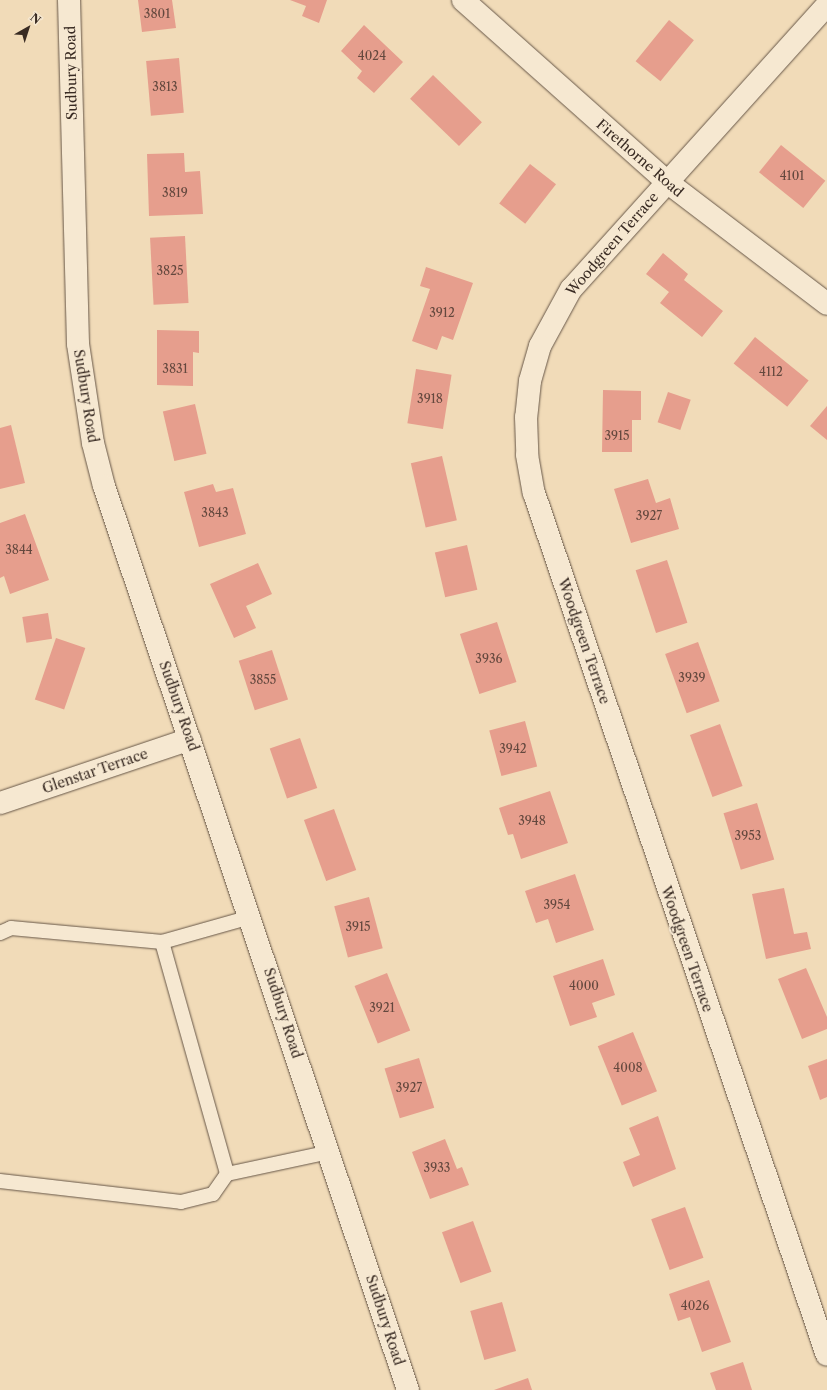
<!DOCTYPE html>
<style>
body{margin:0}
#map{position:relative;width:827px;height:1390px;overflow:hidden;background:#f1dbb8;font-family:"Libre Caslon Text",serif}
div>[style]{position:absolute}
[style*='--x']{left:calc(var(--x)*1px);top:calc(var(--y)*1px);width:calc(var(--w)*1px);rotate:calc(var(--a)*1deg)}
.building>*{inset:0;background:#e69e8d;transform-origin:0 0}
.roads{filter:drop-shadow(0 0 1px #675748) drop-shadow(0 0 1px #675748)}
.service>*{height:14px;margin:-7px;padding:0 7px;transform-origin:7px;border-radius:7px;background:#f6e8d1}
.minor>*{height:22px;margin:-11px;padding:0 11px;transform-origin:11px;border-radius:11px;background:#f6e8d1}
span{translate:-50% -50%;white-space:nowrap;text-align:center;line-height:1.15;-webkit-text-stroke:4px #f6e8d1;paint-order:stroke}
.number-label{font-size:12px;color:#64483e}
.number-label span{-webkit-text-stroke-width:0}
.street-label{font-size:14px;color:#392b23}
.north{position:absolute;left:8px;top:8px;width:40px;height:40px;-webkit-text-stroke:3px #f6e8d1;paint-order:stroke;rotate:39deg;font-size:11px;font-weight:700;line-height:16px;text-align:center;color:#392b23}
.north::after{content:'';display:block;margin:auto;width:14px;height:18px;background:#392b23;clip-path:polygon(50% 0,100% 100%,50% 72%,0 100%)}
</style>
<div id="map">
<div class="building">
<i style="clip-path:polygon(138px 0,172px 0,176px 28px,142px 32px)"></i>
<i style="clip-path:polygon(290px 0,327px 0,319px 23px,302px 16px,306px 6px)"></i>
<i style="left:669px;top:20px;width:32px;height:53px;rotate:39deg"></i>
<i style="clip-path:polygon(364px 25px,403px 62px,374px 93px,357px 78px,362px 71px,341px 51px)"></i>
<i style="left:179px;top:58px;width:55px;height:33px;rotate:85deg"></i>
<i style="left:433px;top:75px;width:68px;height:33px;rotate:44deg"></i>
<i style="left:781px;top:145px;width:57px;height:35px;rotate:39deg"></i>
<i style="clip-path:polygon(184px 153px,185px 172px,200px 171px,203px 214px,149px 216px,147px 154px)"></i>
<i style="left:530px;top:164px;width:33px;height:50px;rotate:38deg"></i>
<i style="left:185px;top:236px;width:67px;height:35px;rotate:87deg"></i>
<i style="clip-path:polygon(663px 253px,688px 274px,684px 280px,723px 311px,702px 337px,660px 303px,669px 292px,646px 274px)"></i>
<i style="clip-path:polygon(426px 267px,473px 283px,453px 340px,442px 336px,437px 350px,412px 341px,430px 289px,420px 286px)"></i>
<i style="clip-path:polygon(157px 330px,199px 331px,199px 353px,193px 352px,193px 386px,157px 385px)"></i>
<i style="left:755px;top:337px;width:69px;height:34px;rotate:39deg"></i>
<i style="left:416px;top:369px;width:36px;height:55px;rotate:9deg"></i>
<i style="clip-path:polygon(603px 390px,641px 391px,641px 420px,632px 420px,632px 452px,602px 452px)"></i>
<i style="left:668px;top:392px;width:24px;height:32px;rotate:19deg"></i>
<i style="left:195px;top:404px;width:51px;height:33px;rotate:77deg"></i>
<i style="clip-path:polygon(827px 406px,827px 440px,810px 426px)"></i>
<i style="clip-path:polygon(11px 425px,25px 483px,0 489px,0 428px)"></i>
<i style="left:442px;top:456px;width:66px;height:32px;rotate:77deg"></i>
<i style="clip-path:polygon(648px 479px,656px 503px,670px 498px,679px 529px,631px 543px,614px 489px)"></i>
<i style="clip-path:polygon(213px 484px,216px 492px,233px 488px,246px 534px,199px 547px,184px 492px)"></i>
<i style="clip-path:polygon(25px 514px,49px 580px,10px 594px,4px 576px,0 578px,0 523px)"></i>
<i style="left:467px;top:545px;width:46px;height:33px;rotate:77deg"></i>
<i style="left:667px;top:560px;width:66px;height:33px;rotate:72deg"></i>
<i style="clip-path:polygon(258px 563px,272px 594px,246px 606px,256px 628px,234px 638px,210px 584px)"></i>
<i style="left:48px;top:613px;width:26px;height:26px;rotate:81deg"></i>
<i style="left:497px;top:622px;width:63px;height:39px;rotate:72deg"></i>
<i style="left:56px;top:638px;width:31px;height:65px;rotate:19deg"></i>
<i style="left:698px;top:642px;width:63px;height:35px;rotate:70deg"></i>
<i style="left:272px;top:650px;width:52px;height:35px;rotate:72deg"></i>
<i style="left:525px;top:721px;width:47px;height:37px;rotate:75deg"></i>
<i style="left:720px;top:724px;width:66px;height:32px;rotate:70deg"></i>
<i style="left:300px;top:738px;width:53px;height:32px;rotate:71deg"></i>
<i style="clip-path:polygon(550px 791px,568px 843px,521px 859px,513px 834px,508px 835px,499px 808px)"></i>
<i style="left:757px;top:803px;width:59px;height:35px;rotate:73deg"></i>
<i style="left:334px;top:809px;width:65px;height:32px;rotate:70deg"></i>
<i style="clip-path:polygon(575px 874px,594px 930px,556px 943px,548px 919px,536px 923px,525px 891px)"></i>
<i style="clip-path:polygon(784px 888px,794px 934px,807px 932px,811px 949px,766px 959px,752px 894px)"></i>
<i style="left:369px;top:897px;width:53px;height:36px;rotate:75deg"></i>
<i style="clip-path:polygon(603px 959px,615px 995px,592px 1003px,597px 1017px,570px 1026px,553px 976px)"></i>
<i style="clip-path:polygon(806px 968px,827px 1017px,827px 1029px,802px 1039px,778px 979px)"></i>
<i style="left:387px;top:973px;width:62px;height:35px;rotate:68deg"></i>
<i style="left:633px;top:1032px;width:64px;height:38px;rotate:68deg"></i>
<i style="left:419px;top:1058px;width:52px;height:36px;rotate:73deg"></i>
<i style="clip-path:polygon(827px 1059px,827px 1097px,820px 1100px,808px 1066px)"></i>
<i style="clip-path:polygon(658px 1116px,676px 1169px,633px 1187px,623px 1162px,640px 1155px,629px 1128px)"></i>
<i style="clip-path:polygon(445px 1139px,457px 1169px,462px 1167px,469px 1185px,430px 1199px,412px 1152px)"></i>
<i style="left:685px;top:1207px;width:54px;height:36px;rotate:70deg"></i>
<i style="left:473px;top:1221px;width:54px;height:33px;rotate:70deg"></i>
<i style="clip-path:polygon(709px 1280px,731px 1342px,702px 1352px,690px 1317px,678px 1321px,669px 1294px)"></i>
<i style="left:502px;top:1302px;width:51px;height:33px;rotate:74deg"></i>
<i style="clip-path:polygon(743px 1362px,752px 1390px,716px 1390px,710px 1373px)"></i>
<i style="clip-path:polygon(528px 1378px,532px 1390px,494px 1390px)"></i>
</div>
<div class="roads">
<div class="service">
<i style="--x:0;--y:933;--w:12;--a:-24"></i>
<i style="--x:11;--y:928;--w:152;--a:5.3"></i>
<i style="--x:162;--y:942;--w:92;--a:-15.7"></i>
<i style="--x:162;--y:942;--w:241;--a:74.3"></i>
<i style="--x:0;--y:1181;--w:182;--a:6.6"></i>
<i style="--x:181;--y:1202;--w:33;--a:-14"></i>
<i style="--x:213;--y:1194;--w:24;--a:-55"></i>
<i style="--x:227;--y:1174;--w:105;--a:-12.1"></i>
</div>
<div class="minor">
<i style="--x:69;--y:0;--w:344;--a:88.5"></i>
<i style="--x:78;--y:344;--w:100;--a:81.4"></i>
<i style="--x:93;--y:443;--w:44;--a:75.7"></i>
<i style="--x:104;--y:486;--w:954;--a:71.41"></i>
<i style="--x:463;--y:0;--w:273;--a:41.7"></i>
<i style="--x:667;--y:182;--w:201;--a:37.3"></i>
<i style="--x:827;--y:5;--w:382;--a:132"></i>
<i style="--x:571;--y:289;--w:65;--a:118.5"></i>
<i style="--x:540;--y:346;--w:36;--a:106"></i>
<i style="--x:530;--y:381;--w:36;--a:96"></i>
<i style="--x:526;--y:417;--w:38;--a:88"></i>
<i style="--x:527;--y:455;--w:39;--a:80"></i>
<i style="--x:534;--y:493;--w:910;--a:71.23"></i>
<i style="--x:0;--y:803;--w:200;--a:-18.6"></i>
</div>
</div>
<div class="number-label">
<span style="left:157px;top:14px">3801</span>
<span style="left:372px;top:56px">4024</span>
<span style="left:165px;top:87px">3813</span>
<span style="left:792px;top:176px">4101</span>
<span style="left:175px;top:193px">3819</span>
<span style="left:170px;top:271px">3825</span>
<span style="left:442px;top:313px">3912</span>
<span style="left:175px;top:369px">3831</span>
<span style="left:771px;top:372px">4112</span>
<span style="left:430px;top:399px">3918</span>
<span style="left:617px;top:436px">3915</span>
<span style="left:215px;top:513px">3843</span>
<span style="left:649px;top:516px">3927</span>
<span style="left:19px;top:550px">3844</span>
<span style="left:489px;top:659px">3936</span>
<span style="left:692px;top:678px">3939</span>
<span style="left:263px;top:680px">3855</span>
<span style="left:513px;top:749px">3942</span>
<span style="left:532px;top:821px">3948</span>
<span style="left:748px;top:836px">3953</span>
<span style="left:557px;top:905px">3954</span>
<span style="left:358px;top:927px">3915</span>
<span style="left:584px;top:986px">4000</span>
<span style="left:382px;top:1008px">3921</span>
<span style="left:628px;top:1068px">4008</span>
<span style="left:409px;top:1088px">3927</span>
<span style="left:437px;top:1168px">3933</span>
<span style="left:695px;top:1306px">4026</span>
</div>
<div class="street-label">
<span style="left:71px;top:73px;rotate:-91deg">Sudbury Road</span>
<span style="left:640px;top:158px;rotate:41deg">Firethorne Road</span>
<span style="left:612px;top:244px;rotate:-49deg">Woodgreen Terrace</span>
<span style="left:86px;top:396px;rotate:81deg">Sudbury Road</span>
<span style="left:584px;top:641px;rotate:71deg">Woodgreen Terrace</span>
<span style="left:179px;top:706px;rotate:71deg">Sudbury Road</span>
<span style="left:95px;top:771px;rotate:-19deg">Glenstar Terrace</span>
<span style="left:687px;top:949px;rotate:71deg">Woodgreen Terrace</span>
<span style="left:283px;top:1013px;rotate:72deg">Sudbury Road</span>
<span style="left:385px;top:1320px;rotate:72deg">Sudbury Road</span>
</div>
<div class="north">N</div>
</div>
